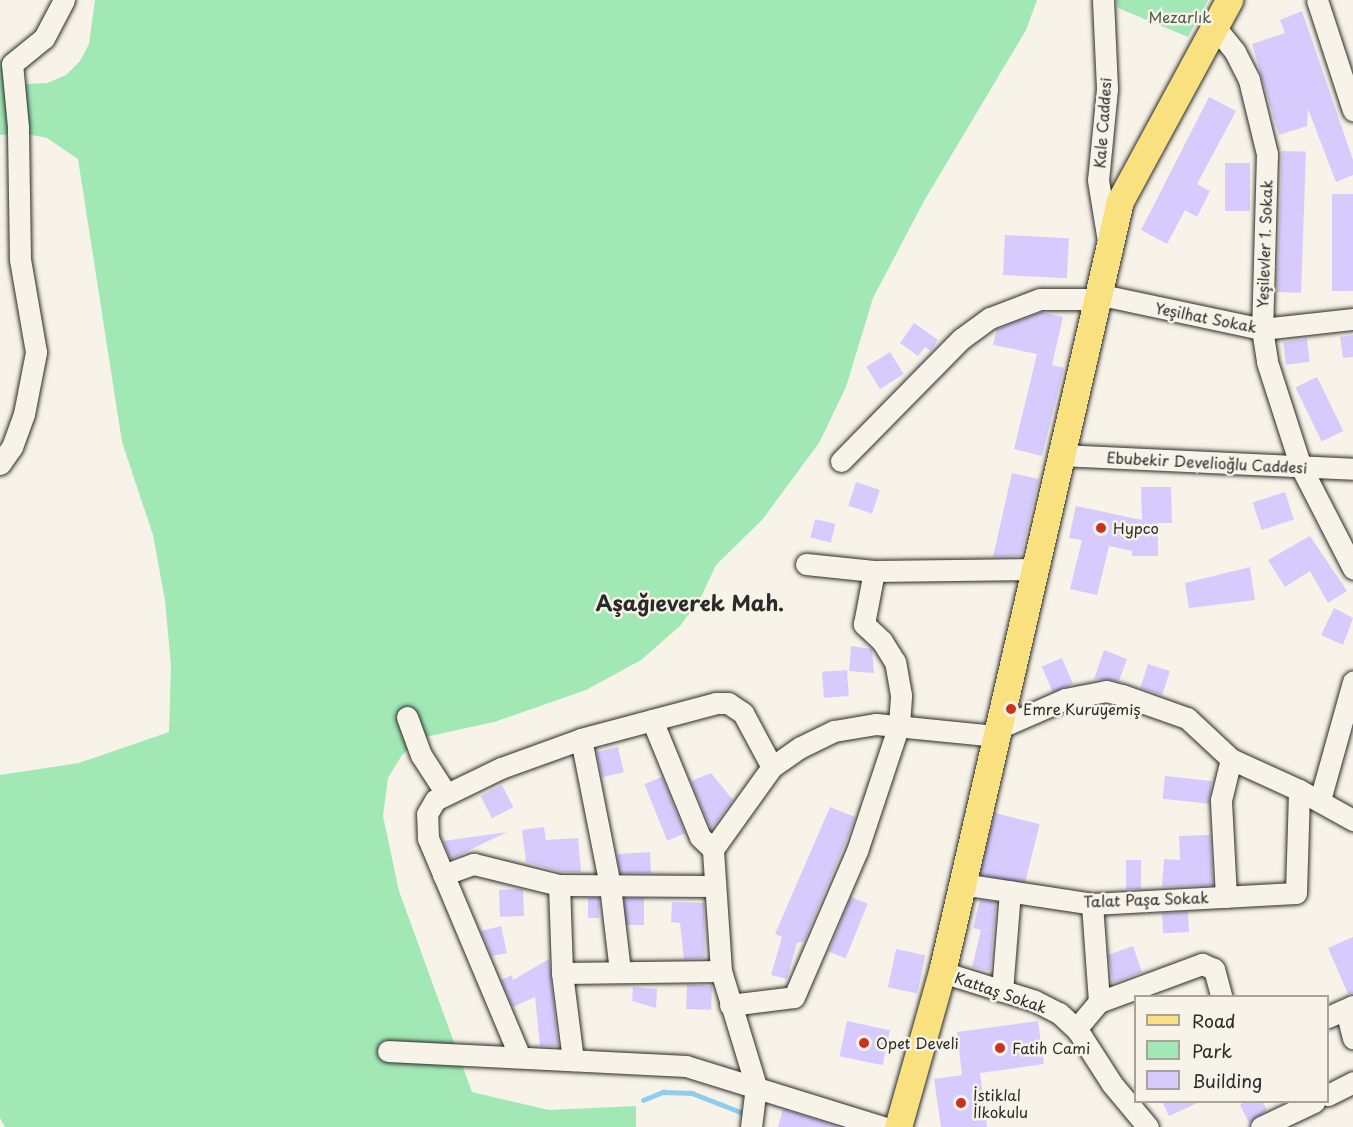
<!DOCTYPE html>
<meta charset="utf-8">
<style>
body{margin:0}
#map{position:relative;width:1353px;height:1127px;overflow:hidden;background:#f7f3e8;font-family:"Playpen Sans",sans-serif}
div>[style]{position:absolute}
[style*='--x']{left:calc(var(--x)*1px);top:calc(var(--y)*1px);width:calc(var(--w)*1px);rotate:calc(var(--a)*1deg)}
.green>*{inset:0;background:#a1e8b5}
.stream>*{height:4.5px;margin:-2.25px;padding:0 2.25px;transform-origin:2.25px;border-radius:2.25px;background:#90ccf0}
.building>*{inset:0;background:#d7cbfd;transform-origin:0 0}
.roads{filter:drop-shadow(0 0 2px #2b2b2b) drop-shadow(0 0 2px #2b2b2b)}
.minor>*{height:21px;margin:-10.5px;padding:0 10.5px;transform-origin:10.5px;border-radius:10.5px;background:#f7f3e8}
.major>*{height:27px;margin:-13.5px;padding:0 13.5px;transform-origin:13.5px;border-radius:13.5px;background:#fae180}
.dots>*{width:16px;height:16px;translate:-50% -50%;box-sizing:border-box;border:3px solid #f7f3e8;border-radius:50%}
span{translate:-50% -50%;white-space:nowrap;text-align:center;line-height:1.15;-webkit-text-stroke:5px #f7f3e8;paint-order:stroke}
.park-label{font-size:15px;color:#485a4e}
.street-label{font-size:15px;color:#2b2b2b}
.poi-label{font-size:15px;color:#2b2b2b}
.left{translate:0 -50%;text-align:left}
.district-label{font-size:21px;color:#2b2b2b;font-weight:700}
.legend{position:absolute;left:1134px;top:995px;width:195px;height:108px;box-sizing:border-box;background:#f7f3e8;border:2px solid #a5a39c;margin:0;padding:8px 10px;list-style:none;font-size:18px;color:#2b2b2b}
.legend li{display:flex;align-items:center;gap:12px;height:30px}
.legend b{width:30px;border:2px solid #a5a39c}
</style>
<div id="map">
<div class="green">
<i style="clip-path:polygon(95px 0,1037px 0,1026px 30px,924px 201px,873px 298px,846px 387px,819px 443px,762px 520px,716px 565px,701px 597px,680px 626px,641px 660px,586px 690px,494px 722px,421px 738px,402px 755px,388px 778px,383px 816px,399px 891px,472px 1092px,549px 1110px,636px 1106px,636px 1127px,5px 1127px,0 1118px,0 775px,79px 763px,169px 732px,171px 666px,165px 600px,153px 535px,122px 442px,78px 159px,47px 138px,22px 133px,0 135px,0 59px,26px 84px,47px 83px,66px 75px,80px 61px,89px 44px)"></i>
<i style="clip-path:polygon(1116px 0,1208px 0,1188px 37px,1118px 8px)"></i>
</div>
<div class="stream">
<i style="--x:643;--y:1100;--w:22;--a:-22"></i>
<i style="--x:663;--y:1092;--w:29;--a:2"></i>
<i style="--x:692;--y:1093;--w:58;--a:21.3"></i>
</div>
<div class="building">
<i style="clip-path:polygon(1302px 11px,1353px 160px,1353px 175px,1336px 182px,1308px 109px,1307px 126px,1279px 135px,1252px 44px,1285px 33px,1280px 20px)"></i>
<i style="clip-path:polygon(1209px 97px,1236px 111px,1197px 184px,1210px 191px,1197px 217px,1185px 210px,1167px 244px,1141px 230px)"></i>
<i style="left:1282px;top:151px;width:24px;height:141px;rotate:2deg"></i>
<i style="left:1225px;top:163px;width:25px;height:48px"></i>
<i style="left:1332px;top:194px;width:21px;height:97px"></i>
<i style="left:1005px;top:235px;width:64px;height:40px;rotate:3deg"></i>
<i style="clip-path:polygon(1041px 312px,1063px 317px,1052px 365px,1064px 368px,1042px 456px,1014px 449px,1037px 354px,993px 345px,997px 329px)"></i>
<i style="clip-path:polygon(914px 323px,938px 340px,931px 351px,925px 347px,918px 356px,900px 343px)"></i>
<i style="clip-path:polygon(1353px 335px,1353px 357px,1343px 358px,1340px 337px)"></i>
<i style="left:1307px;top:339px;width:23px;height:24px;rotate:83deg"></i>
<i style="left:890px;top:352px;width:26px;height:28px;rotate:58deg"></i>
<i style="left:1317px;top:377px;width:60px;height:24px;rotate:64deg"></i>
<i style="clip-path:polygon(1012px 473px,1039px 479px,1034px 499px,1021px 556px,993px 557px)"></i>
<i style="left:856px;top:482px;width:25px;height:25px;rotate:18deg"></i>
<i style="clip-path:polygon(1141px 487px,1171px 487px,1172px 523px,1158px 523px,1158px 556px,1132px 556px,1132px 551px,1109px 546px,1097px 595px,1070px 589px,1082px 540px,1069px 538px,1076px 506px,1142px 520px)"></i>
<i style="left:1285px;top:492px;width:29px;height:34px;rotate:72deg"></i>
<i style="left:815px;top:519px;width:21px;height:19px;rotate:14deg"></i>
<i style="clip-path:polygon(1310px 536px,1347px 591px,1328px 603px,1310px 571px,1285px 587px,1268px 560px)"></i>
<i style="clip-path:polygon(1250px 567px,1255px 600px,1189px 608px,1185px 583px)"></i>
<i style="clip-path:polygon(1334px 608px,1353px 618px,1343px 645px,1321px 635px)"></i>
<i style="clip-path:polygon(851px 646px,872px 649px,874px 673px,849px 671px)"></i>
<i style="clip-path:polygon(1104px 650px,1127px 659px,1119px 681px,1094px 679px)"></i>
<i style="left:1062px;top:658px;width:28px;height:22px;rotate:67deg"></i>
<i style="left:1148px;top:664px;width:23px;height:25px;rotate:18deg"></i>
<i style="left:847px;top:670px;width:26px;height:25px;rotate:86deg"></i>
<i style="left:618px;top:747px;width:26px;height:22px;rotate:77deg"></i>
<i style="clip-path:polygon(711px 773px,733px 800px,711px 829px,691px 781px)"></i>
<i style="left:1165px;top:776px;width:47px;height:23px;rotate:6deg"></i>
<i style="left:662px;top:777px;width:61px;height:19px;rotate:68deg"></i>
<i style="left:502px;top:785px;width:25px;height:24px;rotate:63deg"></i>
<i style="clip-path:polygon(830px 807px,855px 817px,851px 829px,804px 941px,797px 943px,787px 979px,771px 975px,782px 937px,775px 934px)"></i>
<i style="left:995px;top:813px;width:46px;height:63px;rotate:14deg"></i>
<i style="clip-path:polygon(544px 827px,546px 840px,578px 838px,581px 872px,561px 872px,526px 862px,522px 830px)"></i>
<i style="clip-path:polygon(507px 832px,451px 859px,443px 841px)"></i>
<i style="clip-path:polygon(1210px 835px,1213px 885px,1162px 887px,1164px 859px,1180px 860px,1179px 836px)"></i>
<i style="clip-path:polygon(650px 852px,651px 873px,620px 873px,617px 854px)"></i>
<i style="left:1126px;top:860px;width:15px;height:29px"></i>
<i style="left:523px;top:889px;width:27px;height:24px;rotate:88deg"></i>
<i style="left:851px;top:897px;width:18px;height:59px;rotate:22deg"></i>
<i style="left:588px;top:898px;width:11px;height:20px"></i>
<i style="left:624px;top:898px;width:20px;height:27px"></i>
<i style="clip-path:polygon(980px 900px,996px 902px,990px 971px,972px 967px,981px 930px,973px 928px)"></i>
<i style="clip-path:polygon(672px 902px,704px 903px,705px 958px,684px 959px,680px 923px,671px 922px)"></i>
<i style="left:1188px;top:912px;width:20px;height:26px;rotate:87deg"></i>
<i style="clip-path:polygon(501px 926px,507px 953px,492px 956px,481px 931px)"></i>
<i style="clip-path:polygon(1353px 937px,1353px 993px,1348px 994px,1328px 948px)"></i>
<i style="clip-path:polygon(1133px 946px,1142px 972px,1113px 983px,1108px 955px)"></i>
<i style="left:896px;top:949px;width:30px;height:39px;rotate:12deg"></i>
<i style="clip-path:polygon(549px 959px,558px 1046px,540px 1046px,535px 997px,513px 1007px,501px 980px,512px 975px,513px 980px)"></i>
<i style="left:687px;top:985px;width:25px;height:24px;rotate:2deg"></i>
<i style="clip-path:polygon(633px 987px,657px 989px,656px 1008px,632px 1001px)"></i>
<i style="left:847px;top:1021px;width:44px;height:36px;rotate:12deg"></i>
<i style="clip-path:polygon(1038px 1021px,1044px 1064px,980px 1073px,987px 1127px,941px 1127px,934px 1079px,962px 1075px,957px 1032px)"></i>
<i style="clip-path:polygon(1162px 1101px,1202px 1101px,1169px 1116px)"></i>
<i style="clip-path:polygon(1246px 1101px,1262px 1101px,1267px 1110px,1249px 1123px,1240px 1105px)"></i>
<i style="clip-path:polygon(783px 1109px,839px 1127px,778px 1127px)"></i>
</div>
<div class="roads">
<div class="minor">
<i style="--x:1103;--y:0;--w:89;--a:87.4"></i>
<i style="--x:1107;--y:89;--w:91;--a:95.6"></i>
<i style="--x:1098;--y:180;--w:62;--a:80.7"></i>
<i style="--x:1317;--y:0;--w:116;--a:71.9"></i>
<i style="--x:1215;--y:27;--w:32;--a:51"></i>
<i style="--x:1235;--y:52;--w:31;--a:63"></i>
<i style="--x:1249;--y:80;--w:76;--a:76.3"></i>
<i style="--x:1267;--y:154;--w:175;--a:91.6"></i>
<i style="--x:1262;--y:329;--w:33;--a:81"></i>
<i style="--x:1267;--y:362;--w:110;--a:72.1"></i>
<i style="--x:1301;--y:467;--w:114;--a:62.8"></i>
<i style="--x:1097;--y:294;--w:169;--a:12"></i>
<i style="--x:1262;--y:329;--w:92;--a:-6.3"></i>
<i style="--x:1060;--y:455;--w:293;--a:2.7"></i>
<i style="--x:841;--y:461;--w:171;--a:-45.5"></i>
<i style="--x:961;--y:339;--w:36;--a:-36"></i>
<i style="--x:990;--y:318;--w:53;--a:-20.8"></i>
<i style="--x:1040;--y:299;--w:55;--a:0"></i>
<i style="--x:0;--y:464;--w:21;--a:-55"></i>
<i style="--x:12;--y:447;--w:35;--a:-70"></i>
<i style="--x:24;--y:414;--w:63;--a:-79"></i>
<i style="--x:36;--y:352;--w:94;--a:-99.8"></i>
<i style="--x:20;--y:259;--w:132;--a:-90.9"></i>
<i style="--x:18;--y:127;--w:63;--a:-95.4"></i>
<i style="--x:12;--y:64;--w:41;--a:-39.1"></i>
<i style="--x:44;--y:38;--w:43;--a:-62.2"></i>
<i style="--x:806;--y:564;--w:68;--a:5.9"></i>
<i style="--x:874;--y:571;--w:161;--a:-0.7"></i>
<i style="--x:407;--y:717;--w:40;--a:69.8"></i>
<i style="--x:421;--y:755;--w:44;--a:57"></i>
<i style="--x:652;--y:720;--w:126;--a:67.7"></i>
<i style="--x:700;--y:837;--w:18;--a:43"></i>
<i style="--x:999;--y:728;--w:72;--a:-23.7"></i>
<i style="--x:1065;--y:699;--w:42;--a:-11"></i>
<i style="--x:1106;--y:691;--w:16;--a:14"></i>
<i style="--x:1122;--y:695;--w:69;--a:19.5"></i>
<i style="--x:1187;--y:718;--w:60;--a:43"></i>
<i style="--x:1231;--y:759;--w:75;--a:24.5"></i>
<i style="--x:1299;--y:790;--w:62;--a:29.1"></i>
<i style="--x:581;--y:739;--w:150;--a:78.8"></i>
<i style="--x:610;--y:886;--w:86;--a:83.3"></i>
<i style="--x:1320;--y:800;--w:123;--a:-74.4"></i>
<i style="--x:443;--y:875;--w:33;--a:-20"></i>
<i style="--x:474;--y:864;--w:88;--a:13.9"></i>
<i style="--x:559;--y:885;--w:154;--a:0.4"></i>
<i style="--x:962;--y:884;--w:132;--a:8.7"></i>
<i style="--x:1092;--y:904;--w:204;--a:-3.1"></i>
<i style="--x:1296;--y:893;--w:103;--a:-88.3"></i>
<i style="--x:559;--y:885;--w:88;--a:88"></i>
<i style="--x:562;--y:973;--w:88;--a:82.8"></i>
<i style="--x:1226;--y:897;--w:97;--a:-93"></i>
<i style="--x:1221;--y:800;--w:42;--a:-76.3"></i>
<i style="--x:1092;--y:904;--w:98;--a:85.9"></i>
<i style="--x:942;--y:972;--w:97;--a:17.3"></i>
<i style="--x:1035;--y:1001;--w:27;--a:27"></i>
<i style="--x:1059;--y:1013;--w:26;--a:43"></i>
<i style="--x:1078;--y:1031;--w:63;--a:57.3"></i>
<i style="--x:1112;--y:1084;--w:56;--a:50.1"></i>
<i style="--x:562;--y:973;--w:159;--a:-0.7"></i>
<i style="--x:1002;--y:991;--w:100;--a:-85.4"></i>
<i style="--x:730;--y:1005;--w:64;--a:-7.1"></i>
<i style="--x:794;--y:997;--w:159;--a:-66.7"></i>
<i style="--x:857;--y:851;--w:133;--a:-71.6"></i>
<i style="--x:899;--y:725;--w:30;--a:-86"></i>
<i style="--x:901;--y:695;--w:34;--a:-100"></i>
<i style="--x:895;--y:662;--w:25;--a:-122"></i>
<i style="--x:882;--y:641;--w:25;--a:-137"></i>
<i style="--x:864;--y:624;--w:54;--a:-79.3"></i>
<i style="--x:1346;--y:1010;--w:29;--a:76"></i>
<i style="--x:1328;--y:1017;--w:27;--a:-24"></i>
<i style="--x:1076;--y:1029;--w:35;--a:-50"></i>
<i style="--x:1099;--y:1002;--w:110;--a:-20.3"></i>
<i style="--x:1202;--y:964;--w:13;--a:23"></i>
<i style="--x:1214;--y:969;--w:28;--a:75"></i>
<i style="--x:388;--y:1051;--w:298;--a:2.9"></i>
<i style="--x:686;--y:1066;--w:206;--a:17.2"></i>
<i style="--x:520;--y:1057;--w:238;--a:-112.8"></i>
<i style="--x:428;--y:838;--w:24;--a:-92"></i>
<i style="--x:427;--y:814;--w:16;--a:-60"></i>
<i style="--x:435;--y:800;--w:73;--a:-25.9"></i>
<i style="--x:501;--y:768;--w:85;--a:-19.9"></i>
<i style="--x:581;--y:739;--w:140;--a:-14.9"></i>
<i style="--x:716;--y:703;--w:12;--a:0"></i>
<i style="--x:728;--y:703;--w:18;--a:34"></i>
<i style="--x:743;--y:713;--w:61;--a:61.8"></i>
<i style="--x:1328;--y:1095;--w:28;--a:-27"></i>
<i style="--x:751;--y:1127;--w:41;--a:-83"></i>
<i style="--x:756;--y:1086;--w:120;--a:-106.9"></i>
<i style="--x:721;--y:971;--w:122;--a:-93.8"></i>
<i style="--x:713;--y:849;--w:101;--a:-54.3"></i>
<i style="--x:772;--y:767;--w:35;--a:-35"></i>
<i style="--x:801;--y:747;--w:37;--a:-26"></i>
<i style="--x:834;--y:731;--w:43;--a:-9.5"></i>
<i style="--x:876;--y:724;--w:122;--a:5.7"></i>
<i style="--x:1261;--y:1127;--w:59;--a:-25.3"></i>
</div>
<div class="major">
<i style="--x:898;--y:1127;--w:161;--a:-74.2"></i>
<i style="--x:942;--y:972;--w:791;--a:-77"></i>
<i style="--x:1120;--y:201;--w:229;--a:-61.5"></i>
</div>
</div>
<div class="dots">
<i style="left:1101px;top:528px;background:#c8321e"></i>
<i style="left:1011px;top:709px;background:#c8321e"></i>
<i style="left:864px;top:1043px;background:#c8321e"></i>
<i style="left:1000px;top:1048px;background:#c8321e"></i>
<i style="left:961px;top:1103px;background:#c8321e"></i>
</div>
<div class="park-label">
<span style="left:1180px;top:17px">Mezarlık</span>
</div>
<div class="street-label">
<span style="left:1102px;top:123px;rotate:-86deg">Kale Caddesi</span>
<span style="left:1264px;top:244px;rotate:-88deg">Yeşilevler 1. Sokak</span>
<span style="left:1206px;top:317px;rotate:11deg">Yeşilhat Sokak</span>
<span style="left:1207px;top:462px;rotate:3deg">Ebubekir Develioğlu Caddesi</span>
<span style="left:1146px;top:899px;rotate:-2deg">Talat Paşa Sokak</span>
<span style="left:1001px;top:992px;rotate:19deg">Kattaş Sokak</span>
</div>
<div class="poi-label">
<span class="left" style="left:1113px;top:528px">Hypco</span>
<span class="left" style="left:1023px;top:709px">Emre Kuruyemiş</span>
<span class="left" style="left:876px;top:1043px">Opet Develi</span>
<span class="left" style="left:1012px;top:1048px">Fatih Cami</span>
<span class="left" style="left:973px;top:1103px">İstiklal<br>İlkokulu</span>
</div>
<div class="district-label">
<span style="left:690px;top:602px">Aşağıeverek Mah.</span>
</div>
<ul class="legend">
<li><b style="height:8px;background:#fae180"></b>Road</li>
<li><b style="height:16px;background:#a1e8b5"></b>Park</li>
<li><b style="height:16px;background:#d7cbfd"></b>Building</li>
</ul>
</div>
